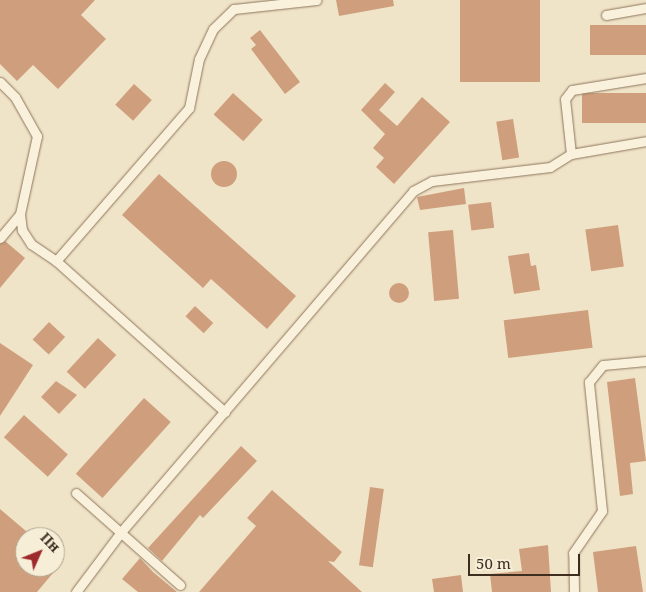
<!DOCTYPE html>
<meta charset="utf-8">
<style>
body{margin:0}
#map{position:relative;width:646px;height:592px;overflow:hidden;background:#f0e4c8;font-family:"Noto Serif",serif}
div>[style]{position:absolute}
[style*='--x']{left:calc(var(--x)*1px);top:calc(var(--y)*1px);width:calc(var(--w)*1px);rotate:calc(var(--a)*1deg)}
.building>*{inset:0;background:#cf9f7d;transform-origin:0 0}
.round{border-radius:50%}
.roads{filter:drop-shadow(0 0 1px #8d765c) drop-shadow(0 0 1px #8d765c)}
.service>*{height:9px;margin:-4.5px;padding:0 4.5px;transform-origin:4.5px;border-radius:4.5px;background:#faf1dc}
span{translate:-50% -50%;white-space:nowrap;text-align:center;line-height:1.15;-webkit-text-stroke:4px #f7eed8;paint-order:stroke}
.north{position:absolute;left:15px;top:527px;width:50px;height:50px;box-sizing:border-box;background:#f7eed8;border:1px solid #ada18e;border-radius:50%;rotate:46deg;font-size:14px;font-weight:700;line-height:20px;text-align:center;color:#3d2e20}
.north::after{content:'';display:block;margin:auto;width:18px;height:22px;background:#9e2a2b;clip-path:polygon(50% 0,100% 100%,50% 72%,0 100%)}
.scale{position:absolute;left:468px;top:554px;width:112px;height:22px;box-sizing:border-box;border:2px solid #3d2e20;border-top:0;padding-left:6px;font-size:15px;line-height:18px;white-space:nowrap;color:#3d2e20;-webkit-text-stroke:4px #f7eed8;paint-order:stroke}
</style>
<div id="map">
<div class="building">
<i style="clip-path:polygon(0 0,95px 0,81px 15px,106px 39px,58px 89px,33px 65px,17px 81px,0 64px)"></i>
<i style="clip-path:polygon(336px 0,393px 0,394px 6px,339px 16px)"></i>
<i style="left:460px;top:0;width:80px;height:82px"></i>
<i style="left:646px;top:25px;width:30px;height:56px;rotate:90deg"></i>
<i style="clip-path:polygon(260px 30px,300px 82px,285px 94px,251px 49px,256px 45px,250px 38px)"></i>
<i style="clip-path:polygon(385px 83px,395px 92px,379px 110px,397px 126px,422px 97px,450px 122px,394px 184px,376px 167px,384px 158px,373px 148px,385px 134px,361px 110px)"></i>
<i style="left:134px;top:84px;width:24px;height:28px;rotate:42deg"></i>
<i style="left:233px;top:93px;width:40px;height:29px;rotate:42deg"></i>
<i style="left:646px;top:93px;width:30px;height:64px;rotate:90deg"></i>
<i style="left:513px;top:119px;width:39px;height:17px;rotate:81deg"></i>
<i class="round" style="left:211px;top:161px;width:26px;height:26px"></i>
<i style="clip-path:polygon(159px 174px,296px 296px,267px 329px,211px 279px,203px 288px,122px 215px)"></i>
<i style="clip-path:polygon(464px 188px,466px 204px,420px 210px,417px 197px)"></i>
<i style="left:491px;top:202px;width:26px;height:23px;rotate:83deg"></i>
<i style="left:618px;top:225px;width:42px;height:33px;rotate:82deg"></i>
<i style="left:453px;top:230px;width:69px;height:25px;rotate:85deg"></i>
<i style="clip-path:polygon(5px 241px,25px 258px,0 288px,0 244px)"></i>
<i style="clip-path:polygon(529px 253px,531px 266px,536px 265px,540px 290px,514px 294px,508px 256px)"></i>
<i class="round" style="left:389px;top:283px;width:20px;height:20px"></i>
<i style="left:195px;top:306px;width:25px;height:14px;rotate:43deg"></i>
<i style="left:588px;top:310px;width:38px;height:85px;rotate:83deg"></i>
<i style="left:49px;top:322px;width:22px;height:24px;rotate:43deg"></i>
<i style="left:98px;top:338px;width:25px;height:46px;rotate:43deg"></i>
<i style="clip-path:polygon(0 343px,33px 365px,0 416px)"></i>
<i style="clip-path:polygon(635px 378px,646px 461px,630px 463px,633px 494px,620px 496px,607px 382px)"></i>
<i style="clip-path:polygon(56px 381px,77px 395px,59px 414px,41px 397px)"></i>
<i style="left:144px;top:398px;width:36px;height:102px;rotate:42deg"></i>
<i style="left:24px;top:415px;width:59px;height:30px;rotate:42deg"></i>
<i style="clip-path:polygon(241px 446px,257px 461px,203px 518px,200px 515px,162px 561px,148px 548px)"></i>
<i style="left:370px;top:487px;width:14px;height:79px;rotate:8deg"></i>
<i style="clip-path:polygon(272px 490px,342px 552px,334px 562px,328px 561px,362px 592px,199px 592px,256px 526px,247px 518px)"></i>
<i style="clip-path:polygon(0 509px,33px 537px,22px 537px,25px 567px,58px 567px,37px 592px,0 592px)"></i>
<i style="clip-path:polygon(548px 545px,551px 592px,492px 592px,490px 574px,522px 571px,519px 549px)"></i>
<i style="clip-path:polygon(636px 546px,643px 592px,598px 592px,593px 552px)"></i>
<i style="clip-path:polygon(140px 558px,153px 572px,177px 592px,138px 592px,122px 579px)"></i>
<i style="clip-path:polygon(461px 575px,463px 592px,434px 592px,432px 579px)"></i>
</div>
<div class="roads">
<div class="service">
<i style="--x:606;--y:15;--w:41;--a:-9.9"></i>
<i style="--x:0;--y:82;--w:21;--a:45"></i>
<i style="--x:15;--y:97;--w:45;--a:60.6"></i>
<i style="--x:37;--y:136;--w:80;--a:102.3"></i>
<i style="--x:20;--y:214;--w:16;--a:83"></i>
<i style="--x:22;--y:230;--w:17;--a:57"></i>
<i style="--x:31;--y:244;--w:30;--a:34"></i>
<i style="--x:571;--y:154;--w:55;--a:-96.2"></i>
<i style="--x:565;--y:99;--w:11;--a:-52"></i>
<i style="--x:572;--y:90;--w:75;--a:-9.2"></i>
<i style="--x:0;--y:238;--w:31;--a:-50"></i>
<i style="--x:225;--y:412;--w:227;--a:-138.2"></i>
<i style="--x:56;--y:261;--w:203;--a:-49"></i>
<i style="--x:189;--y:108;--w:50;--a:-78.5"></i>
<i style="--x:199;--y:59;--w:33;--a:-65"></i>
<i style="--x:213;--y:29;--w:29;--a:-44"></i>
<i style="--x:234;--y:9;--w:83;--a:-6.2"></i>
<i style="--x:76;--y:493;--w:139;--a:41.5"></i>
<i style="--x:76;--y:592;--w:75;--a:-53.1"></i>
<i style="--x:121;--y:532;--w:449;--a:-49.4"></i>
<i style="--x:413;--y:191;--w:21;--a:-28"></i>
<i style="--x:432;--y:181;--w:119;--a:-6.8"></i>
<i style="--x:550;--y:167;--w:25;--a:-32"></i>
<i style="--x:571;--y:154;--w:76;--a:-9.8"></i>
<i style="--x:574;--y:592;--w:39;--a:-91"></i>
<i style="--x:573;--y:553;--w:51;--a:-55.4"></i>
<i style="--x:602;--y:511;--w:130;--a:-95.8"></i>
<i style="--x:589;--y:382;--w:22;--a:-51"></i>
<i style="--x:603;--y:365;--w:43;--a:-5.3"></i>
</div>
</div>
<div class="north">Пн</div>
<div class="scale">50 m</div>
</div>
